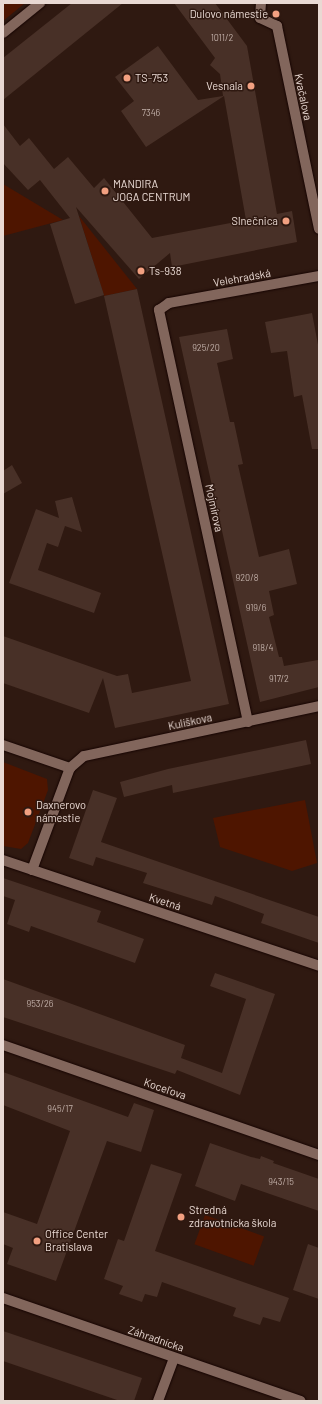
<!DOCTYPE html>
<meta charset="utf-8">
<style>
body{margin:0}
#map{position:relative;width:322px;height:1404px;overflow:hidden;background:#2f1911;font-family:Barlow,sans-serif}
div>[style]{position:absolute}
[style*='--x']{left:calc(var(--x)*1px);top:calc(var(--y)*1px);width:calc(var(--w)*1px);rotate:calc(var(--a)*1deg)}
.green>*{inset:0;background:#4e1500;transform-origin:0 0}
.building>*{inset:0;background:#483027}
.roads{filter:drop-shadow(0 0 1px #160401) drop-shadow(0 0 1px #160401)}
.minor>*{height:10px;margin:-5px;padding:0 5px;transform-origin:5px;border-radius:5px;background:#82665c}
.dots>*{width:11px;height:11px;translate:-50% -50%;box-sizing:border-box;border:2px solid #2f1911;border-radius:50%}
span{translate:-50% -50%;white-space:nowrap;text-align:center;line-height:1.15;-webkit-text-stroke:3px #2f1911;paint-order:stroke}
.number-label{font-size:9px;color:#c1afa8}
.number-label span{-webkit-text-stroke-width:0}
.poi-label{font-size:11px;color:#e9d9d3}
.right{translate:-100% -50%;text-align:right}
.left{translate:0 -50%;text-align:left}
.street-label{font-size:11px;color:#e9d9d3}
.frame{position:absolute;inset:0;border:4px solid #e9d9d3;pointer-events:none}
</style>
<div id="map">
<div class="green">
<i style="clip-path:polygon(3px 3px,25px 3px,3px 21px)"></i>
<i style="clip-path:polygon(3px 184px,63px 220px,3px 236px)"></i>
<i style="clip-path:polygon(79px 216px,137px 289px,104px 296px)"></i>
<i style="clip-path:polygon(3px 762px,47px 779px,48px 790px,28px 843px,21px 849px,3px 846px)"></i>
<i style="clip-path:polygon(305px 800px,317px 863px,292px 871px,220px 847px,213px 818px)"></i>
<i style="left:205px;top:1215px;width:63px;height:31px;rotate:20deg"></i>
</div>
<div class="building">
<i style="clip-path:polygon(72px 3px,123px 3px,3px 100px,3px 58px)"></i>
<i style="clip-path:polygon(174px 3px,215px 3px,247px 46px,277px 214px,292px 211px,297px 242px,172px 267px,170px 253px,139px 279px,76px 207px,104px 295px,75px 304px,50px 224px,70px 218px,40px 180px,28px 190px,3px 163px,3px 124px,20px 146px,29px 138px,54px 169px,68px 157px,94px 188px,104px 178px,152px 238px,246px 220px,224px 96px,146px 147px,121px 111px,134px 101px,115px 77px,158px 46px,198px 100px,223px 96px,220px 74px,210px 65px,215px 58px)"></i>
<i style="clip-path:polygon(137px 289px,229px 704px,115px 728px,103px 678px,89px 713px,3px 683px,3px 636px,117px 676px,128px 674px,132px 693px,191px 681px,104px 296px)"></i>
<i style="clip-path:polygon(312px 313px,319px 350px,319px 449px,312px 449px,302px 395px,294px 397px,287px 351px,271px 353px,265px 322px)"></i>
<i style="clip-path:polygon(227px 329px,233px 359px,217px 363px,230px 422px,234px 422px,243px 464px,238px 465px,259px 557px,289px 549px,297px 584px,269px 591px,274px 615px,269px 617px,279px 657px,282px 657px,284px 666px,318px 660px,319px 668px,319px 687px,260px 702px,179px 337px)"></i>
<i style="clip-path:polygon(12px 465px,22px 483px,3px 494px,3px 471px)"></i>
<i style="clip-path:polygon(72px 497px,82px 532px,65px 526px,58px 547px,47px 543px,38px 570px,101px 593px,94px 613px,9px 583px,36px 509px,59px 518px,55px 501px)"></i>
<i style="clip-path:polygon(306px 740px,311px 764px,173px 793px,172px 785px,124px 797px,120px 782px,168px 769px)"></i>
<i style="clip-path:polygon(93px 790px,117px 798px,101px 842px,319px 917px,319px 943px,261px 923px,264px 914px,229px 901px,215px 896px,212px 905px,143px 883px,147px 873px,96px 857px,93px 866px,69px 858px)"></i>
<i style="clip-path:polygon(3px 878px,101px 911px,97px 922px,144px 939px,135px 963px,31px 926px,29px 932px,7px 924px,15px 900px,3px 896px)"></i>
<i style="clip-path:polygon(215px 973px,275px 994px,240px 1095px,177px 1070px,175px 1074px,3px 1017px,3px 979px,185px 1045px,181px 1058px,222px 1073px,246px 999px,210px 986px)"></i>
<i style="clip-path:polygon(3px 1072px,128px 1117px,134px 1103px,154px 1110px,141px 1152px,107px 1141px,56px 1281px,7px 1264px,13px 1248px,3px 1244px,3px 1212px,37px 1224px,70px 1131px,3px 1105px)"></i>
<i style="clip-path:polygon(210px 1143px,251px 1157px,260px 1159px,261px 1156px,274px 1161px,273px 1163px,319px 1179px,319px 1211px,241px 1184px,235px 1201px,195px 1186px)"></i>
<i style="clip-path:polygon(151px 1164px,182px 1174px,155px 1251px,289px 1298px,280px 1322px,263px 1317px,260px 1325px,233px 1316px,236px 1308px,162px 1282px,157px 1297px,145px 1294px,142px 1302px,119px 1294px,123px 1286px,104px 1279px,118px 1239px,124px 1241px)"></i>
<i style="clip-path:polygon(308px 1244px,319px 1248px,319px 1299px,293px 1290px)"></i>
<i style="clip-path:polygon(3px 1331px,142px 1378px,134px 1401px,120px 1401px,3px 1361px)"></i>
</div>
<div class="roads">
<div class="minor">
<i style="--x:261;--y:3;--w:15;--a:94"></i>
<i style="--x:260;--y:18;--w:19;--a:25"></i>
<i style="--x:277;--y:26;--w:207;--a:78.3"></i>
<i style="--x:3;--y:33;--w:48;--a:-39"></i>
<i style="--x:248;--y:722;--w:422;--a:-102.2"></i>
<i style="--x:159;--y:310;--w:12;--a:-35"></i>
<i style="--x:169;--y:303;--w:152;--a:-10.2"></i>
<i style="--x:3;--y:745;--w:71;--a:18.9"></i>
<i style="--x:3;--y:860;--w:333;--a:18.5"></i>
<i style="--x:32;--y:870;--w:109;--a:-69.6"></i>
<i style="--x:70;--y:768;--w:18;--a:-41"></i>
<i style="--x:84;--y:756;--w:240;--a:-12"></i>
<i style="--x:3;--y:1045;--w:335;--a:19.2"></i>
<i style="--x:3;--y:1298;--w:315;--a:19.1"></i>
<i style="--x:158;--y:1401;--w:46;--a:-69.6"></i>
</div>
</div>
<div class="dots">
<i style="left:276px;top:14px;background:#f2a081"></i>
<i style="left:127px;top:78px;background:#f2a081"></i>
<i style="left:251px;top:86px;background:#f2a081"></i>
<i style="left:105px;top:191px;background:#f2a081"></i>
<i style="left:286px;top:221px;background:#f2a081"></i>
<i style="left:141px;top:271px;background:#f2a081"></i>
<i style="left:28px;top:812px;background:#f2a081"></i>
<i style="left:181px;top:1217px;background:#f2a081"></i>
<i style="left:37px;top:1241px;background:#f2a081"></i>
</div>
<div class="number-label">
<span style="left:222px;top:38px">1011/2</span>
<span style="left:151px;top:113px">7346</span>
<span style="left:206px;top:348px">925/20</span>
<span style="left:247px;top:578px">920/8</span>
<span style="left:256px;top:608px">919/6</span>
<span style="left:263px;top:648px">918/4</span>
<span style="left:279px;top:679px">917/2</span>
<span style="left:40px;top:1004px">953/26</span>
<span style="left:60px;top:1109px">945/17</span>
<span style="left:281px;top:1182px">943/15</span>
</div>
<div class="poi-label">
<span class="right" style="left:268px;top:14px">Dulovo námestie</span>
<span class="left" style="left:135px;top:78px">TS-753</span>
<span class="right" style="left:243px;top:86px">Vesnala</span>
<span class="left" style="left:113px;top:191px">MANDIRA<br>JOGA CENTRUM</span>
<span class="right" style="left:278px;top:221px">Slnečnica</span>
<span class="left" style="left:149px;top:271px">Ts-938</span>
<span class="left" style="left:36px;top:812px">Daxnerovo<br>námestie</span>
<span class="left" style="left:189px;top:1217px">Stredná<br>zdravotnícka škola</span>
<span class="left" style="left:45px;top:1241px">Office Center<br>Bratislava</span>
</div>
<div class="street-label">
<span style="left:303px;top:97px;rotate:78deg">Kvačalova</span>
<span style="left:242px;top:278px;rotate:-10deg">Velehradská</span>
<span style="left:214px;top:508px;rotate:78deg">Mojmírova</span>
<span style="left:190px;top:722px;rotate:-12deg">Kulíškova</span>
<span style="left:165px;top:902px;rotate:18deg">Kvetná</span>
<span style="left:165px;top:1089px;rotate:19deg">Koceľova</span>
<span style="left:156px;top:1339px;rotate:19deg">Záhradnícka</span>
</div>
<div class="frame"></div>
</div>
